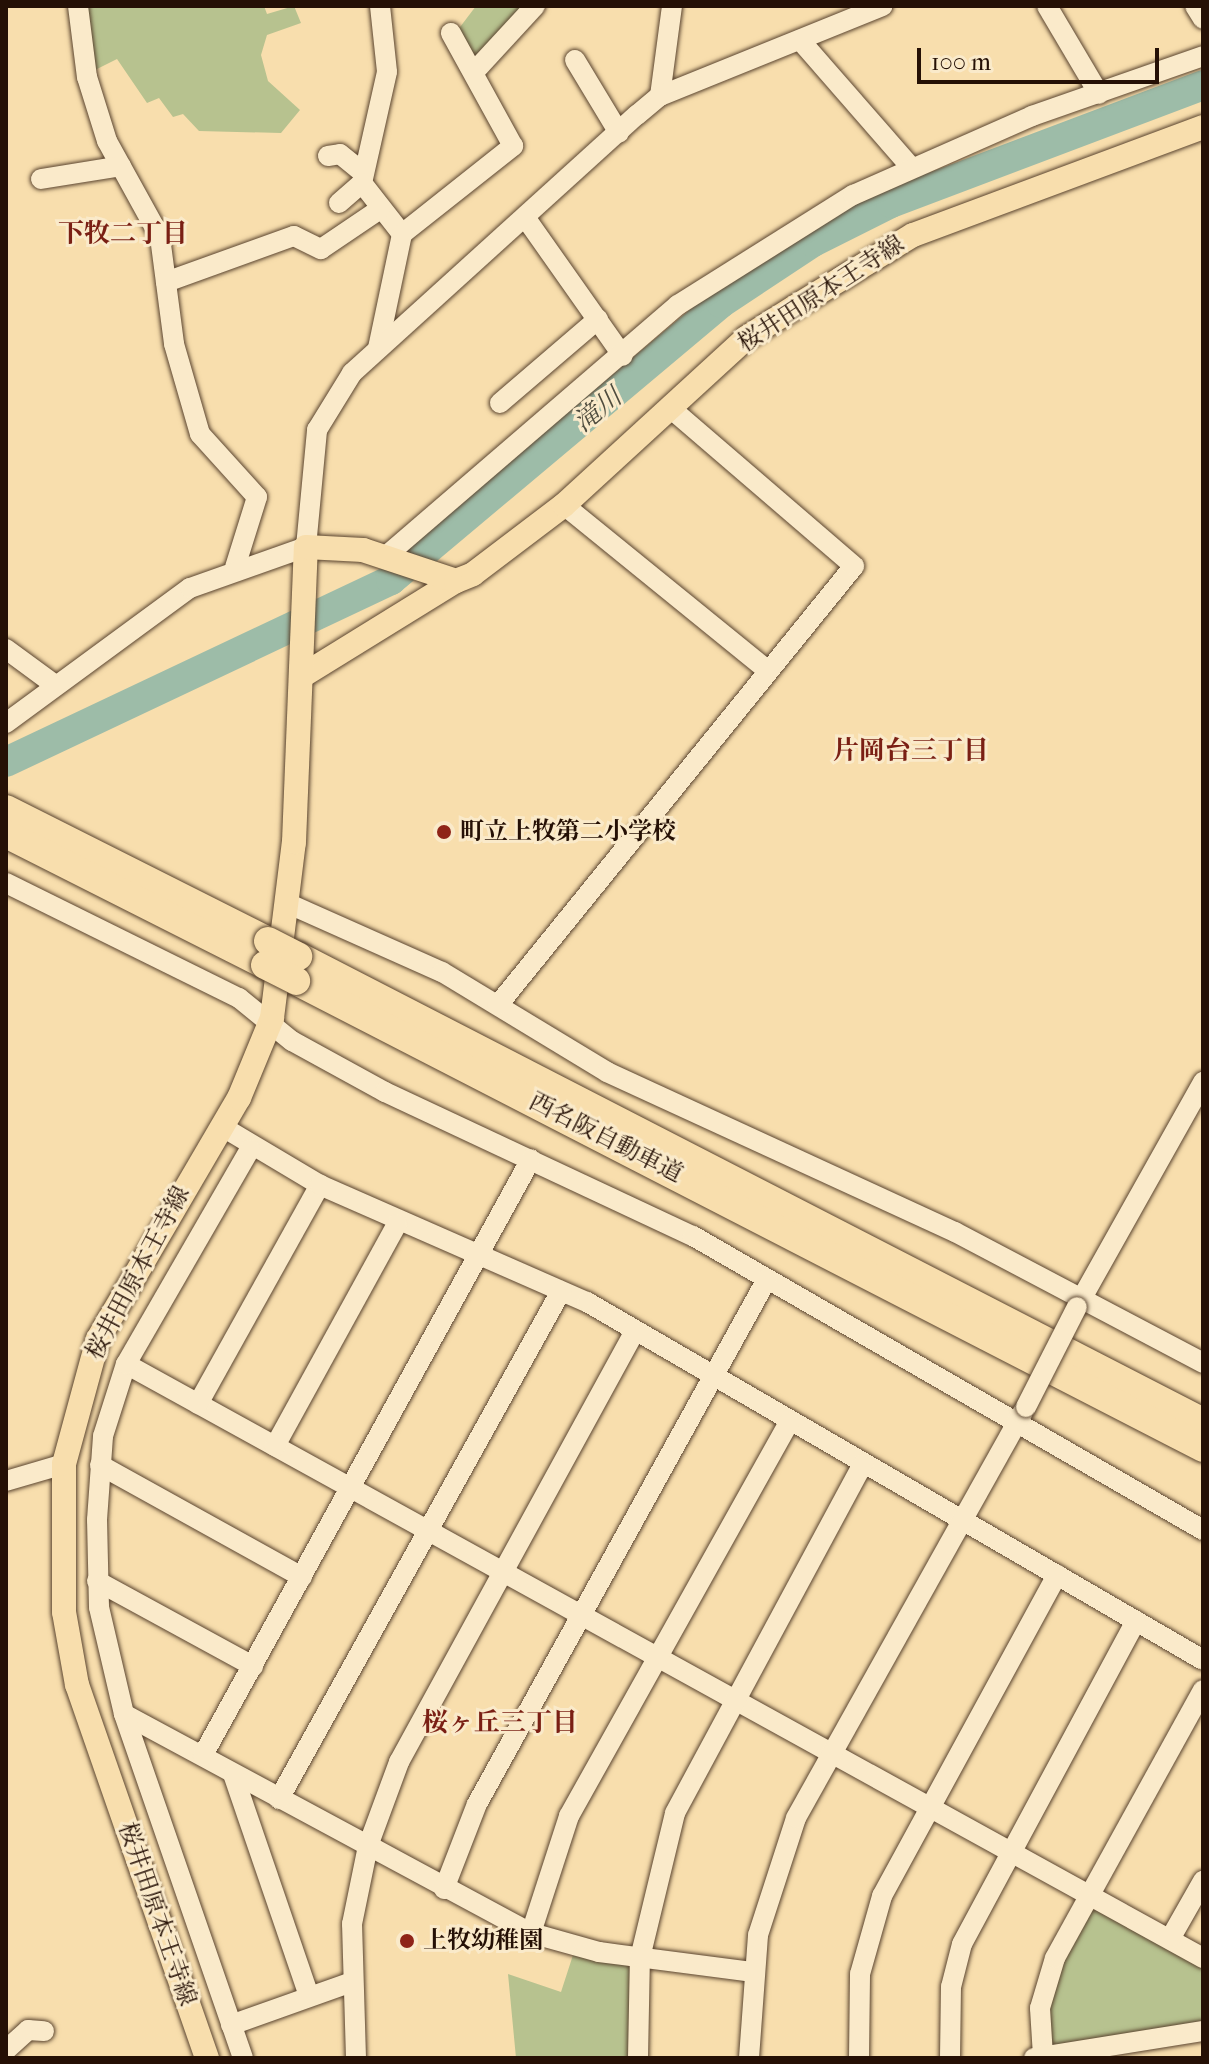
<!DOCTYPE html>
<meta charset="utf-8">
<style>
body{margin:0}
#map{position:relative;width:1209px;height:2064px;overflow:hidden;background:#f8dead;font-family:"IM FELL French Canon","Noto Serif JP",serif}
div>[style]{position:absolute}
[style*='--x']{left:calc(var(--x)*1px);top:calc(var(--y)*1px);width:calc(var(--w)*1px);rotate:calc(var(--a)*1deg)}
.green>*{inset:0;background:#b7c28f}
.river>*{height:30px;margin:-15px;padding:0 15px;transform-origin:15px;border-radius:15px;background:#9dbca8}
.roads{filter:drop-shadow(0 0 2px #5a442f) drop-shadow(0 0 2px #5a442f)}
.minor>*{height:20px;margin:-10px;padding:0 10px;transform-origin:10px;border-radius:10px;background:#faeaca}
.major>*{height:24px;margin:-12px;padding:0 12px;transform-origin:12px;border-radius:12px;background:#f8dead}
.highway>*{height:28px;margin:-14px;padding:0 14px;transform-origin:14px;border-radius:14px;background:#f8dead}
.bridges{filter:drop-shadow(0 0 2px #5a442f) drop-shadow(0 0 2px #5a442f)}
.minor-bridge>*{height:20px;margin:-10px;padding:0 10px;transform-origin:10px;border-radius:10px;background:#faeaca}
.highway-bridge>*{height:28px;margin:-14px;padding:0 14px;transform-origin:14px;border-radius:14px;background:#f8dead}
.dots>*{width:22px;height:22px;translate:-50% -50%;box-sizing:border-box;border:4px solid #faeaca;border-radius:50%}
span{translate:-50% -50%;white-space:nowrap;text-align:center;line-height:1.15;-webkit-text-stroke:6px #faeaca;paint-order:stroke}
.street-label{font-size:24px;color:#251005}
.poi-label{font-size:24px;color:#251005;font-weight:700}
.left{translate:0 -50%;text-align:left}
.neighbourhood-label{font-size:26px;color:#7a1f14;font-weight:700}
.water-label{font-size:26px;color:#4f4c3e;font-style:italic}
.frame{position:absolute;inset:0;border:8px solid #251005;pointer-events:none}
.scale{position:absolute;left:917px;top:48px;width:242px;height:36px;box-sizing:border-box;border:4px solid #251005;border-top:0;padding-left:10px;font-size:24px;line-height:28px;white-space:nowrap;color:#251005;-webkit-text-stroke:6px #faeaca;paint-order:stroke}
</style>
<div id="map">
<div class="green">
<i style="clip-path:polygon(83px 6px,264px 6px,267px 14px,294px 6px,301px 23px,267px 35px,261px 55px,268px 81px,300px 110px,281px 133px,199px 131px,183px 114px,173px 117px,159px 98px,147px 103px,117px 59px,93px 71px)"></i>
<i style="clip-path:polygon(476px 6px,528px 6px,476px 65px,457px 31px)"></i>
<i style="clip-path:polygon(1098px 1909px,1203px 1967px,1203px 2023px,1056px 2048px,1048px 2042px,1051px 1989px,1088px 1912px)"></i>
<i style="clip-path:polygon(573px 1955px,627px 1964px,633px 1973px,630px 2058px,516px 2058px,508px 1974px,561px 1992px)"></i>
</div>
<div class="river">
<i style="--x:6;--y:762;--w:426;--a:-25.3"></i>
<i style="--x:391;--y:580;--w:431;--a:-40"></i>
<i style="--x:721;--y:303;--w:110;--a:-33.5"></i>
<i style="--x:813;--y:242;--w:87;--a:-26.6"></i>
<i style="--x:891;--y:203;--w:334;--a:-20.7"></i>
</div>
<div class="roads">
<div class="minor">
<i style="--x:78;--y:6;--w:72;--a:82.8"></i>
<i style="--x:87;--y:77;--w:67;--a:72.6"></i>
<i style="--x:107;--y:141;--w:110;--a:61.1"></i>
<i style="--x:160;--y:237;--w:108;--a:82.5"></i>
<i style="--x:174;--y:344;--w:94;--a:73.9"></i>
<i style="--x:200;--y:434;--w:85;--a:47.9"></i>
<i style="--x:257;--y:497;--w:73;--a:107.4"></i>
<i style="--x:380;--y:6;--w:66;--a:83.9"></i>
<i style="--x:387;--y:72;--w:114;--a:102.7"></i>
<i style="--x:362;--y:183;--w:65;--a:51.9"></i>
<i style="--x:1047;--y:6;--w:102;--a:59.4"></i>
<i style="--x:1195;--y:6;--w:15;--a:58"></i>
<i style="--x:800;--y:40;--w:166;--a:48.9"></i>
<i style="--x:575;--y:60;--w:85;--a:58.9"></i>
<i style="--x:474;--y:72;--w:90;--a:-47.3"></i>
<i style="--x:660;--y:96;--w:91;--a:-82.4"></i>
<i style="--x:328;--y:156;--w:12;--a:-9"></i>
<i style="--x:340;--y:154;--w:28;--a:39"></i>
<i style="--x:41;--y:179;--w:81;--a:-9.2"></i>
<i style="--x:339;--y:203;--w:30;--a:-41"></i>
<i style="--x:527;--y:220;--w:166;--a:54.8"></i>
<i style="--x:166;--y:282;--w:136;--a:-19.8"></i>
<i style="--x:294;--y:236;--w:30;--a:26"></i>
<i style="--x:321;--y:249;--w:71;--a:-34.1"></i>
<i style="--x:378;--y:348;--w:116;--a:-78.1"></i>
<i style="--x:402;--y:234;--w:142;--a:-38.4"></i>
<i style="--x:513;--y:146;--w:129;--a:-118.8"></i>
<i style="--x:500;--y:403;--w:129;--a:-40.6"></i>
<i style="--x:564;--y:505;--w:260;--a:39.1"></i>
<i style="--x:386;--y:556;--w:385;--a:-40.7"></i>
<i style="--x:678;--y:305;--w:207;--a:-32.2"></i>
<i style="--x:853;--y:195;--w:196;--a:-23.8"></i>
<i style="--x:1032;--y:116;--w:181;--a:-19.3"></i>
<i style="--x:6;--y:649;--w:61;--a:36.3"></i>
<i style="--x:6;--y:723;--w:228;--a:-36.3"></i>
<i style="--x:190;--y:588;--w:123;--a:-19.5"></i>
<i style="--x:306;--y:547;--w:118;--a:-84.6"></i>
<i style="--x:317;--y:430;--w:67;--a:-58.4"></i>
<i style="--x:352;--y:373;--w:384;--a:-42.2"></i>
<i style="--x:637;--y:115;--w:30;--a:-40"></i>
<i style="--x:660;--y:96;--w:240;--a:-22"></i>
<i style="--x:6;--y:883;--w:260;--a:26.3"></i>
<i style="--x:239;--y:998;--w:68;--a:39.1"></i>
<i style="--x:292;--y:1041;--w:106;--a:28.7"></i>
<i style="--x:385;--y:1092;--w:340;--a:25.1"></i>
<i style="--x:693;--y:1236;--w:589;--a:29.96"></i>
<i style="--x:289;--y:904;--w:167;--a:24"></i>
<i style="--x:442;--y:972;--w:193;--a:31.2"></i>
<i style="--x:607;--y:1072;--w:383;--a:24.7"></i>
<i style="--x:955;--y:1232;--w:280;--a:27.8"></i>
<i style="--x:498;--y:1005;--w:565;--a:-50.96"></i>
<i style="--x:854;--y:566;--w:244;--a:-139.3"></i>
<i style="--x:221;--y:1126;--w:115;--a:30.8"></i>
<i style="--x:1078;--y:1305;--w:256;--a:-60.7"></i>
<i style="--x:126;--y:1364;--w:1230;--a:28.88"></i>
<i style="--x:198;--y:1404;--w:251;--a:-60.9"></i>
<i style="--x:320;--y:1185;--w:292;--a:23.7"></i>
<i style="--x:587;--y:1302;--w:712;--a:30.16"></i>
<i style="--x:275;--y:1446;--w:253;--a:-61.2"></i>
<i style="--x:100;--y:1465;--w:231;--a:29"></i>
<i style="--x:6;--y:1481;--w:60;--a:-16.3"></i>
<i style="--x:97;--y:1581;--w:178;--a:28.6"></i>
<i style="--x:124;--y:1714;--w:462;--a:28.3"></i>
<i style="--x:531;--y:1933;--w:71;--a:15.6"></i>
<i style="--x:599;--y:1952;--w:154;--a:7.4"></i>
<i style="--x:203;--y:1755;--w:680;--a:-61.17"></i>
<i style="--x:233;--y:1774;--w:235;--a:71.1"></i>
<i style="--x:279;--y:1799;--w:581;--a:-60.96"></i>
<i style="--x:444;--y:1889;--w:91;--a:-68.8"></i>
<i style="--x:477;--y:1804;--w:600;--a:-61.08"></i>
<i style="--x:531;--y:1933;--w:123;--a:-72"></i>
<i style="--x:569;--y:1816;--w:451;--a:-60.8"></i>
<i style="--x:1170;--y:1939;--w:67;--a:-60.4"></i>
<i style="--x:231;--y:2025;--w:125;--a:-19.6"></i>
<i style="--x:6;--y:2050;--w:30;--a:-42"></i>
<i style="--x:28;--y:2030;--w:16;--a:4"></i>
<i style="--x:1043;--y:2056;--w:48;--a:-93.6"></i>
<i style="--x:1040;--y:2008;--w:52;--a:-73.3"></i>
<i style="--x:1055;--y:1958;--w:306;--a:-61.1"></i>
<i style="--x:243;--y:2058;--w:364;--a:-109.1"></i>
<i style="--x:124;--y:1714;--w:110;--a:-103.2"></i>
<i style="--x:99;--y:1607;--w:87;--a:-91.3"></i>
<i style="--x:97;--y:1520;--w:84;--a:-85.9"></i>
<i style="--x:103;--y:1436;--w:76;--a:-72.3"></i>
<i style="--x:126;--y:1364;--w:248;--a:-60"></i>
<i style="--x:356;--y:2058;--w:134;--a:-91.7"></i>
<i style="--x:352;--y:1924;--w:80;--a:-78.4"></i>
<i style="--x:368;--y:1846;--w:90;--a:-69.7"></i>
<i style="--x:399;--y:1762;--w:491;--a:-61.3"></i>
<i style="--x:638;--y:2058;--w:100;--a:-88.9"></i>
<i style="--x:640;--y:1958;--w:149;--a:-76.4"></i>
<i style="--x:675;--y:1813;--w:396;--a:-61.7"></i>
<i style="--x:749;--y:2058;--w:123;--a:-85.8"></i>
<i style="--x:758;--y:1935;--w:123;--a:-72"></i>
<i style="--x:796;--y:1818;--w:465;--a:-60.8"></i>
<i style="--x:859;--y:2058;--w:84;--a:-89.3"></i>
<i style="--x:860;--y:1974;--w:81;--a:-74.2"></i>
<i style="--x:882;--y:1896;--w:366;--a:-61.4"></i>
<i style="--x:950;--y:2058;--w:71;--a:-89.2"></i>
<i style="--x:951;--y:1987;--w:44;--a:-75.7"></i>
<i style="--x:962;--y:1944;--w:367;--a:-61.7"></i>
<i style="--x:1034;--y:2058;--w:171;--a:-9.1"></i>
</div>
<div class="major">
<i style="--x:302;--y:676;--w:181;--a:-31.7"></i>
<i style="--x:207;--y:2058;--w:395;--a:-109.2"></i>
<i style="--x:77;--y:1685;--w:74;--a:-100.1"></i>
<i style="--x:64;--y:1612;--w:148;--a:-90"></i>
<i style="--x:64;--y:1464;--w:130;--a:-74.8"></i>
<i style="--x:98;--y:1339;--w:279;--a:-59.7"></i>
<i style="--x:239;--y:1098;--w:87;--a:-67.6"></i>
<i style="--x:272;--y:1018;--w:177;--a:-82.9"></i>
<i style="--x:294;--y:842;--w:295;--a:-87.7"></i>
<i style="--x:306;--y:547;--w:57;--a:3"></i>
<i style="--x:363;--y:550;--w:98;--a:18.4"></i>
<i style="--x:456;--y:581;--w:18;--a:-22"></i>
<i style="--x:473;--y:574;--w:114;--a:-37.2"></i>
<i style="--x:564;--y:505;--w:247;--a:-42.5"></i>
<i style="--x:746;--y:338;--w:58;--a:-32.3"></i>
<i style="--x:795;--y:307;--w:138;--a:-31.4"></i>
<i style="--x:913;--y:235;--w:309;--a:-20.4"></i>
</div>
<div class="highway">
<i style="--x:6;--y:809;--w:293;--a:26.7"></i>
<i style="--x:6;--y:834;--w:290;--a:26.8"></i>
<i style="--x:298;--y:956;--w:1018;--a:27.24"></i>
<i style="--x:296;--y:981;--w:1020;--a:27.24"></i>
</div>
</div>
<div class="bridges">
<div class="minor-bridge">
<i style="--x:1026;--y:1407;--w:112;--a:-63"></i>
</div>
<div class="highway-bridge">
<i style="--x:268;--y:941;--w:34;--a:27"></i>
<i style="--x:265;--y:965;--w:35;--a:27"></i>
</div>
</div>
<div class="dots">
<i style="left:444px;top:832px;background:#8f2418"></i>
<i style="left:407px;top:1941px;background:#8f2418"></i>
</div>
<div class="street-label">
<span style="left:821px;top:294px;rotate:-33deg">桜井田原本王寺線</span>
<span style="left:606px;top:1138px;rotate:27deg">西名阪自動車道</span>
<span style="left:138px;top:1273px;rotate:-62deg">桜井田原本王寺線</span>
<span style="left:157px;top:1914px;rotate:71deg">桜井田原本王寺線</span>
</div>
<div class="poi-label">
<span class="left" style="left:460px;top:832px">町立上牧第二小学校</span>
<span class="left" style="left:423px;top:1941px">上牧幼稚園</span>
</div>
<div class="neighbourhood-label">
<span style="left:123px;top:234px">下牧二丁目</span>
<span style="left:911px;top:751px">片岡台三丁目</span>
<span style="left:500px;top:1723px">桜ヶ丘三丁目</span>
</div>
<div class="water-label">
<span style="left:598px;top:410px;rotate:-39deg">滝川</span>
</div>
<div class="frame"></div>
<div class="scale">100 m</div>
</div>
